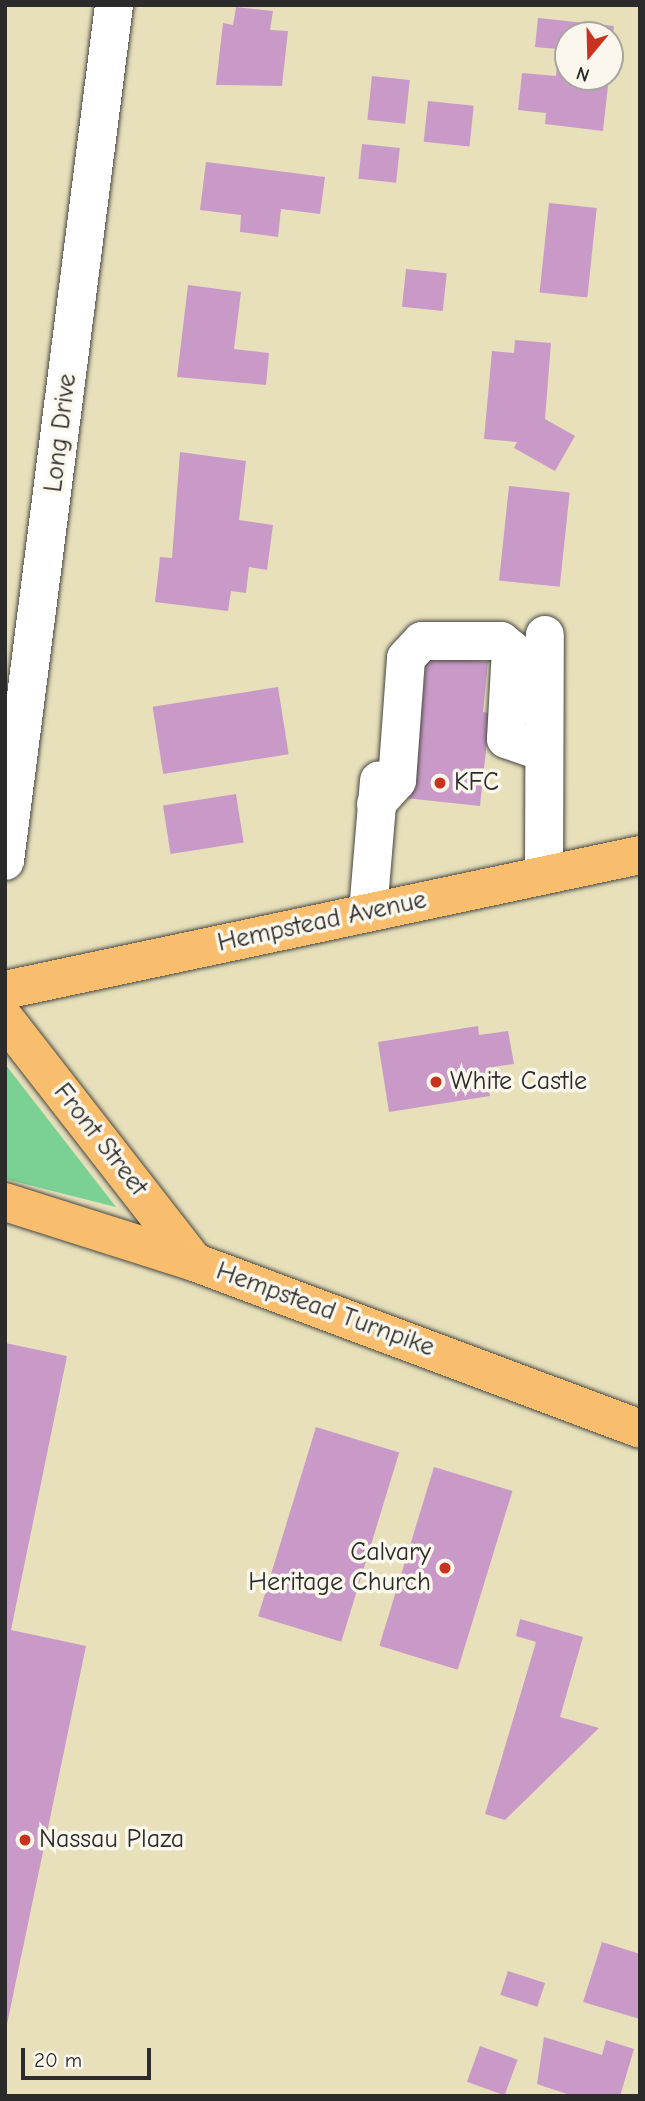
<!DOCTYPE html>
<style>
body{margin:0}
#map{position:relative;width:645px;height:2101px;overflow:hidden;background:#e7e0bb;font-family:"Comic Neue",sans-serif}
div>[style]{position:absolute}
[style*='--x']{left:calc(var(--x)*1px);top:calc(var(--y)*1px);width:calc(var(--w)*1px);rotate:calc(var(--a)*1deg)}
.green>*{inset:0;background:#7bd093}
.building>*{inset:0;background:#c99ac8;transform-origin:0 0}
.roads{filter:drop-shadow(0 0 2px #474641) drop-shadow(0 0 2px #474641)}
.minor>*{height:38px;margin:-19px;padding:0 19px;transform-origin:19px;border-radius:19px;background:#fff}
.major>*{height:38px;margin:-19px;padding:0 19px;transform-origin:19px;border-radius:19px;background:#f9be6d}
.dots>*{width:19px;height:19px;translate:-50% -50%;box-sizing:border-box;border:4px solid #fbf7ec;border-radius:50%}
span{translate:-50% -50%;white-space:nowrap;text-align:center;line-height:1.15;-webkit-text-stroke:7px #fbf7ec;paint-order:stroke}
.street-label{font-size:26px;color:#2b2b2b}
.poi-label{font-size:26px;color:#2b2b2b}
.left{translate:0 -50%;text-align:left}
.right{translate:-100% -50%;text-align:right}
.frame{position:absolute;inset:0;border:7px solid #2b2b2b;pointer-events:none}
.north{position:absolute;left:554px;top:21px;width:70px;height:70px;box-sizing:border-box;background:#fbf7ec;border:2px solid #a8a59f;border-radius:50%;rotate:199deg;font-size:19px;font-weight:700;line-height:28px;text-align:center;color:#2b2b2b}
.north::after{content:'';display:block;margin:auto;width:24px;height:32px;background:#c8321e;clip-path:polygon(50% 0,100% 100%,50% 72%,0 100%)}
.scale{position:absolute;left:21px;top:2048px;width:130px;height:32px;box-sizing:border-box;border:4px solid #2b2b2b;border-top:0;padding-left:9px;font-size:21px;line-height:24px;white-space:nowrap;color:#2b2b2b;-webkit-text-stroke:5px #fbf7ec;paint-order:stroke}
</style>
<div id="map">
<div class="green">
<i style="clip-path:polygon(5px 1064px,116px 1207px,5px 1179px)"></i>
</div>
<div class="building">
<i style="clip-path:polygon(236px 7px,273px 11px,270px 30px,288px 31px,282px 86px,216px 85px,223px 23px,233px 25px)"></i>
<i style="clip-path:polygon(538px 18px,614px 26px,612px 44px,610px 35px,568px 35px,568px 77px,609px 77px,603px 131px,545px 124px,546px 113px,518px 110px,522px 73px,556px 76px,558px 49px,535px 47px)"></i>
<i style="left:372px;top:76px;width:38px;height:44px;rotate:6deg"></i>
<i style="left:428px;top:101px;width:46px;height:41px;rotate:6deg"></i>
<i style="left:362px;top:144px;width:38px;height:35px;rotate:6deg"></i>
<i style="clip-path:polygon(206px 162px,325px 177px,320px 214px,281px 209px,278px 237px,240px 232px,241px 215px,200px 210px)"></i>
<i style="left:549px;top:203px;width:48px;height:90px;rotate:6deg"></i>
<i style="left:406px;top:269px;width:41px;height:38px;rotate:6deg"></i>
<i style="clip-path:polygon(188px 285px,241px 292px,234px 349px,269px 353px,266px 385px,177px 377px)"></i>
<i style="clip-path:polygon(515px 340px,551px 343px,545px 419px,575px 436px,555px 471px,514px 448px,517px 442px,484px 439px,492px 351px,514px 353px)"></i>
<i style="clip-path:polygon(180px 452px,246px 461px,239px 520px,273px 525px,267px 570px,249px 567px,246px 593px,231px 591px,228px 611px,155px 602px,160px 557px,172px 558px)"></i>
<i style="left:509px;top:486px;width:61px;height:95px;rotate:6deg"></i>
<i style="clip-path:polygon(427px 656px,488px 662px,483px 712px,490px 713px,480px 806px,405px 798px,415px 703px,422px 704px)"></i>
<i style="left:278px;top:687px;width:68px;height:127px;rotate:81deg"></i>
<i style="left:236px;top:794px;width:49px;height:74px;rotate:81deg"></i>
<i style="clip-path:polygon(478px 1026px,479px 1035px,508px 1031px,514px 1064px,486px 1068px,490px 1096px,389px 1112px,378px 1042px)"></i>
<i style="clip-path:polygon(5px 1343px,67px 1356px,11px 1630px,86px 1646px,6px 2029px)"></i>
<i style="left:316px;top:1427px;width:87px;height:198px;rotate:17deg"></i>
<i style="left:434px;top:1467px;width:82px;height:187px;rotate:17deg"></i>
<i style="clip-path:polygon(520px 1619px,583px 1637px,560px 1717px,599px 1728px,505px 1820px,485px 1814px,536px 1642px,516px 1636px)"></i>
<i style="clip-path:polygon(602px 1942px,640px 1954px,640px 2019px,583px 2002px)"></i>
<i style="left:508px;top:1971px;width:39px;height:25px;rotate:18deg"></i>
<i style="clip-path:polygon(544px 2037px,602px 2055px,606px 2040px,634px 2049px,620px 2096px,573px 2096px,537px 2084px)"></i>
<i style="left:480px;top:2046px;width:40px;height:38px;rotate:20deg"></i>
</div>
<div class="roads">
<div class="minor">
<i style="--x:376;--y:804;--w:31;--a:-48"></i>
<i style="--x:397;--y:781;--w:123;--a:-85.8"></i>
<i style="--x:406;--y:658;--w:23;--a:-47"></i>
<i style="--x:422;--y:641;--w:79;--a:0"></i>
<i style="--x:501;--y:641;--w:13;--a:39"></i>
<i style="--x:511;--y:649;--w:90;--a:93.2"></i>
<i style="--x:506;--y:739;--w:36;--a:19"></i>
<i style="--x:5;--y:861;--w:863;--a:-82.74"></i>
<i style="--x:544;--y:875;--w:240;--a:-89.8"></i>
<i style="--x:368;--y:912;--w:132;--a:-85.2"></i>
</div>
<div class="major">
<i style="--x:5;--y:990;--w:649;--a:-12"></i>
<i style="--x:5;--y:1019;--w:308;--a:52.1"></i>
<i style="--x:5;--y:1202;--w:198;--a:17.6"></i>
<i style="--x:194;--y:1262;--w:476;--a:20.5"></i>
</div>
</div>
<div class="dots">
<i style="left:440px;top:783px;background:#c8321e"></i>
<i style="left:436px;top:1082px;background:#c8321e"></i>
<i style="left:445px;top:1568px;background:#c8321e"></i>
<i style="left:25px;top:1840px;background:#c8321e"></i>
</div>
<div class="street-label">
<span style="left:61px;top:433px;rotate:-83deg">Long Drive</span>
<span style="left:322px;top:922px;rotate:-12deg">Hempstead Avenue</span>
<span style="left:100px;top:1140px;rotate:52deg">Front Street</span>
<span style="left:325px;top:1310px;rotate:20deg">Hempstead Turnpike</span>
</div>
<div class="poi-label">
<span class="left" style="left:454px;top:783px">KFC</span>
<span class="left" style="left:450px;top:1082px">White Castle</span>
<span class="right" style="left:431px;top:1568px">Calvary<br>Heritage Church</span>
<span class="left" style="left:39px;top:1840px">Nassau Plaza</span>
</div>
<div class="frame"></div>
<div class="north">N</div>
<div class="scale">20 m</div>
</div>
